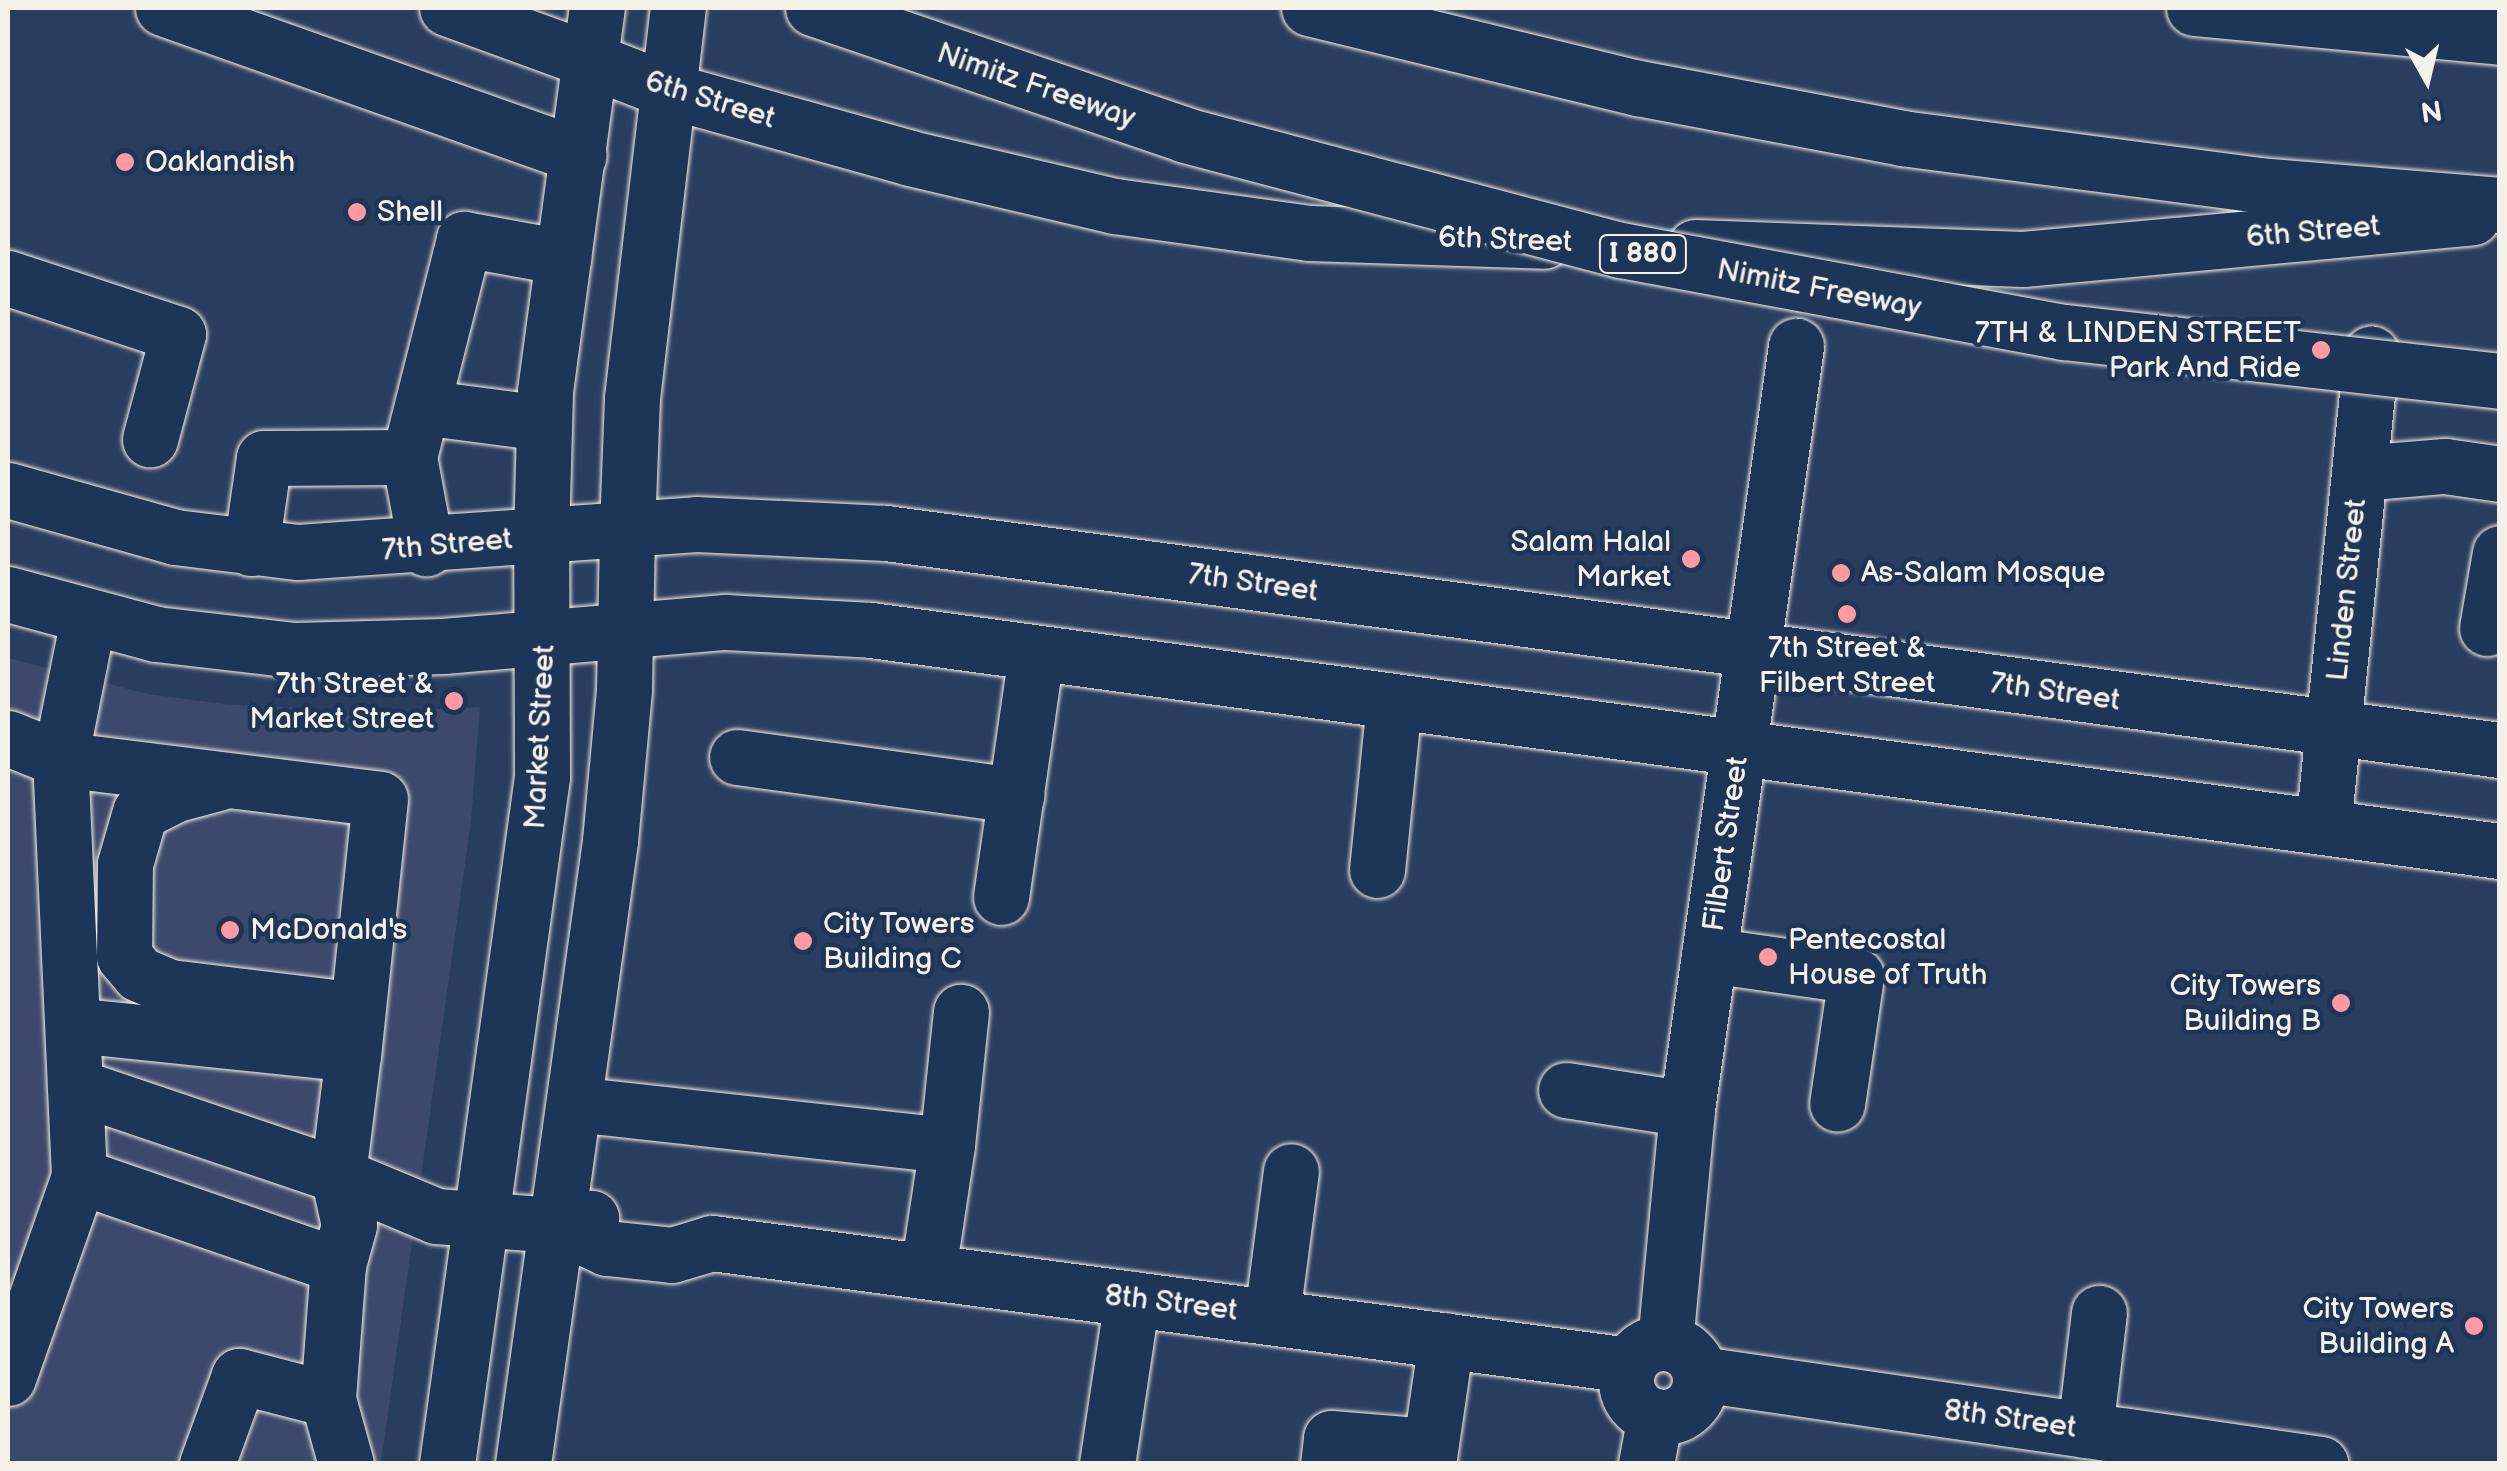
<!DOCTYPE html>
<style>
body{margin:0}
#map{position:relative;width:2507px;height:1471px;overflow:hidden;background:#293d5f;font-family:"Balsamiq Sans",sans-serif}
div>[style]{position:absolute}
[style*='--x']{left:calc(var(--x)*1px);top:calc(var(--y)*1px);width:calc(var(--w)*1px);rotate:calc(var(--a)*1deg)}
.built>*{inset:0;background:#3c496b}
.roads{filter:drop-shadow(0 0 2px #f4f1e8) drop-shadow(0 0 2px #f4f1e8)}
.minor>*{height:55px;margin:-27.5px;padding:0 27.5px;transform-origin:27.5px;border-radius:27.5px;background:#1d3557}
.minor>.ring{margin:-27.5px;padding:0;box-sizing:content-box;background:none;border:55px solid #1d3557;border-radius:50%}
.major>*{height:55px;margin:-27.5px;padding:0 27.5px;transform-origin:27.5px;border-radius:27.5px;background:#1d3557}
.highway>*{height:55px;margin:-27.5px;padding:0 27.5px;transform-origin:27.5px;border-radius:27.5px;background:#1d3557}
.bridges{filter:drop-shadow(0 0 2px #f4f1e8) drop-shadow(0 0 2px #f4f1e8)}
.highway-bridge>*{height:55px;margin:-27.5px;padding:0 27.5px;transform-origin:27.5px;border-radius:27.5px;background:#1d3557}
.dots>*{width:28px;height:28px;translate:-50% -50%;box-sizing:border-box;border:5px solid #1d3557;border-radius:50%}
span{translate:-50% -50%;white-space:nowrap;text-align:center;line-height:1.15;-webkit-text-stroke:9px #1d3557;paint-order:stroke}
.shield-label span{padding:2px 8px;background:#1d3557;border:2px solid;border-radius:8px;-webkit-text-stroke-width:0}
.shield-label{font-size:28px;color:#f4f1e8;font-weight:700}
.street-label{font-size:30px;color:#f4f1e8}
.poi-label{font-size:30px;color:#f4f1e8}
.left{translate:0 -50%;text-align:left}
.right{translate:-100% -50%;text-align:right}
.frame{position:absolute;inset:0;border:10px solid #f4f1e8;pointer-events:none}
.north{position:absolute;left:2377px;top:30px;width:100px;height:100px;-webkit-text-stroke:8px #1d3557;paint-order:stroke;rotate:172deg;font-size:28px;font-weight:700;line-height:40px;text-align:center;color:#f4f1e8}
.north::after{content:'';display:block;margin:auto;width:35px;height:45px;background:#f4f1e8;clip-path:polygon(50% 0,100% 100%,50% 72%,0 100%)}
</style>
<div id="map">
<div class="built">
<i style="clip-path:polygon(8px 658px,148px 694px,223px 704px,362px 712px,480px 707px,471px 821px,381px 1463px,8px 1464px)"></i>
</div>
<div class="roads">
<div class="minor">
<i style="--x:163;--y:8;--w:441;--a:19.5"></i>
<i style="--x:8;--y:278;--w:179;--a:18.2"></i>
<i style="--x:178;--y:334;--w:109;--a:104.9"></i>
<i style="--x:422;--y:407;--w:122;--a:7.5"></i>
<i style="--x:409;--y:457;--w:93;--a:79.4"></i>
<i style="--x:2359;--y:473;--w:86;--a:-4.7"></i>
<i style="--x:2445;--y:466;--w:56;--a:8.3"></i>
<i style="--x:627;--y:528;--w:130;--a:-87.8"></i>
<i style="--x:632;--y:398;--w:393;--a:-83.3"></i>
<i style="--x:541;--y:536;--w:145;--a:-88.4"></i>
<i style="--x:545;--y:391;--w:387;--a:-82.3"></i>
<i style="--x:251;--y:548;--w:91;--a:-81.8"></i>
<i style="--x:264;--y:458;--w:145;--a:-0.4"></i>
<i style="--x:409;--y:457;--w:225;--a:-75.8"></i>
<i style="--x:464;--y:239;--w:101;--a:10.3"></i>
<i style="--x:2487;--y:628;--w:76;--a:-80.2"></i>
<i style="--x:8;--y:738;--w:56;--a:22"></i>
<i style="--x:60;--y:759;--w:322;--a:7.1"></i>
<i style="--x:380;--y:799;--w:256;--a:96"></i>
<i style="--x:737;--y:757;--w:282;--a:7.8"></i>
<i style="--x:218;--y:783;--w:43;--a:165.3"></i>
<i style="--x:176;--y:794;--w:40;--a:153.4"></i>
<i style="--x:140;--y:812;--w:54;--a:106.1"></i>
<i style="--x:125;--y:864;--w:92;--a:90.6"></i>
<i style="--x:124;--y:956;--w:23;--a:50"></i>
<i style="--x:139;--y:974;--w:34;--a:23"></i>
<i style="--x:170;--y:987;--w:188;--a:7"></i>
<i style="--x:2323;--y:827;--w:476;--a:-84.2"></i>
<i style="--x:1377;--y:870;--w:168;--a:-84.2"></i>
<i style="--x:1001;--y:897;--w:246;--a:-81.8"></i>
<i style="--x:1709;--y:955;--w:148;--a:8.1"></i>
<i style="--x:1856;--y:976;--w:129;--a:98.4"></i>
<i style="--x:73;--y:1025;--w:281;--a:5.9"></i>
<i style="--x:353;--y:1054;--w:122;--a:97.1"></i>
<i style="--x:338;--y:1175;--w:51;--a:77.6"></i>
<i style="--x:349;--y:1225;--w:41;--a:105.4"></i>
<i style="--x:75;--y:1086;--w:278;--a:18.7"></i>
<i style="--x:338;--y:1175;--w:106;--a:22.7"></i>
<i style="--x:436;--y:1216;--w:121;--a:4.3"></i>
<i style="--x:557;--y:1225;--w:35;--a:-12"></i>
<i style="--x:1566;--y:1090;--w:122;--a:8.9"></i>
<i style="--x:574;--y:1104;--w:375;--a:6.3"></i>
<i style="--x:947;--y:1145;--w:127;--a:98.6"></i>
<i style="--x:947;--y:1145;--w:134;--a:-84"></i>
<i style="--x:79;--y:1176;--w:417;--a:-92.6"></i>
<i style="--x:60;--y:759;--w:143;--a:-78.7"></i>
<i style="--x:557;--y:1225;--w:55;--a:24.7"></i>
<i style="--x:607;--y:1248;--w:65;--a:6.1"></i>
<i style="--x:672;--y:1255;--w:42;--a:-16.7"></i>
<i style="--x:712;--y:1243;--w:925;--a:7.58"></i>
<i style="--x:1272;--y:1315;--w:145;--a:-82.5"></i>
<i class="ring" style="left:1626px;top:1343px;width:19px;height:19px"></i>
<i style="--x:1665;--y:1343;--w:235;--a:-84.6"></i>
<i style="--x:1687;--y:1109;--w:771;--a:-81.87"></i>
<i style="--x:1700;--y:1374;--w:627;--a:8.25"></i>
<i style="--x:8;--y:1378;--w:214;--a:-70.6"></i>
<i style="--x:79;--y:1176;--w:274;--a:19"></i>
<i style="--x:338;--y:1265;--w:134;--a:94.3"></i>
<i style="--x:328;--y:1399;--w:92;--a:-165.5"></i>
<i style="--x:239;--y:1376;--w:94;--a:110"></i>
<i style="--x:328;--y:1399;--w:67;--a:74.5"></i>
<i style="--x:2085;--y:1430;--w:118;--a:-83.2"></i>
<i style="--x:1107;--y:1464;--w:167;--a:-81.4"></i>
<i style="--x:1328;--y:1464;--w:26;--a:-83"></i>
<i style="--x:1331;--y:1438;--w:98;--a:4.7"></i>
<i style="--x:1428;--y:1464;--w:125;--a:-81.7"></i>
<i style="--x:1646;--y:1464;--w:49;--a:-79.4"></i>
</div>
<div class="major">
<i style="--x:590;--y:60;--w:83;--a:21.3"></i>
<i style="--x:667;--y:90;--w:252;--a:15.6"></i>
<i style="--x:910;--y:158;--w:211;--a:13.2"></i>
<i style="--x:1115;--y:206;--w:196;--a:7.9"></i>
<i style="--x:1309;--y:233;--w:235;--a:1.9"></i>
<i style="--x:1695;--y:247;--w:328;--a:2.1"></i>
<i style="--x:2023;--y:259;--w:451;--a:-5.3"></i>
<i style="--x:8;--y:490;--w:173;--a:15.7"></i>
<i style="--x:175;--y:537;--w:124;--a:7"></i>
<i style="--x:298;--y:552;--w:399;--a:-4"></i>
<i style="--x:696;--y:524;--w:190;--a:2.7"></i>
<i style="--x:886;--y:533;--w:1629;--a:7.66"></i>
<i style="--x:8;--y:594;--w:153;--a:15.1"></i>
<i style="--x:156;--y:634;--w:139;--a:6.6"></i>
<i style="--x:294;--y:650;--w:149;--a:-1.5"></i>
<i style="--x:443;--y:646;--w:283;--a:-4.9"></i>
<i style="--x:725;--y:622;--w:146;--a:3.1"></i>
<i style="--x:871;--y:630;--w:1644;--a:7.73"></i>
<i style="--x:447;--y:1464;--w:694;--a:-82.13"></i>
<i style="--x:542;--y:777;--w:241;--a:-90.2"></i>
<i style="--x:523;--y:1464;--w:629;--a:-82.05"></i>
<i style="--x:610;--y:841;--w:152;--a:-84.7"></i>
<i style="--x:624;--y:690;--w:162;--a:-88.9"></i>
</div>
<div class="highway">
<i style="--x:447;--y:8;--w:152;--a:20"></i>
<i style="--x:1309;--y:8;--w:339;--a:13.7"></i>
<i style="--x:1638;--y:88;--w:269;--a:10.7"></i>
<i style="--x:1902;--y:138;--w:358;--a:7.5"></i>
<i style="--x:2257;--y:185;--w:244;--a:4.7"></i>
<i style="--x:2194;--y:8;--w:307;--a:5.4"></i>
</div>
</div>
<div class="bridges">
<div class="highway-bridge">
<i style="--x:813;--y:8;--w:393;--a:18.8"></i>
<i style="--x:1185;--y:135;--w:451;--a:14.8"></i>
<i style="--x:1621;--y:250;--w:451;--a:10.5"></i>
<i style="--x:2064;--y:332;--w:439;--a:6.4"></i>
</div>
</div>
<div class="dots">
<i style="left:125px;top:162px;background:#ff9aa2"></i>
<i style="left:357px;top:212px;background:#ff9aa2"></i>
<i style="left:2321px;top:350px;background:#ff9aa2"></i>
<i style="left:1691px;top:559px;background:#ff9aa2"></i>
<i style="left:1841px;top:573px;background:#ff9aa2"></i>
<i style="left:1847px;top:614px;background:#ff9aa2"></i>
<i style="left:454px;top:701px;background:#ff9aa2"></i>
<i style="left:230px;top:930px;background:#ff9aa2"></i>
<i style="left:803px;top:941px;background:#ff9aa2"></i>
<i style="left:1768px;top:957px;background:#ff9aa2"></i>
<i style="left:2341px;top:1003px;background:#ff9aa2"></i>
<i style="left:2474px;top:1326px;background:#ff9aa2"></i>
</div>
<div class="shield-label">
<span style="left:1643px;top:254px">I 880</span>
</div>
<div class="street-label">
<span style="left:1036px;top:86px;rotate:19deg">Nimitz Freeway</span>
<span style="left:710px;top:100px;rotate:17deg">6th Street</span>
<span style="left:2313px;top:232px;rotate:-5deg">6th Street</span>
<span style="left:1505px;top:240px;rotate:2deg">6th Street</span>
<span style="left:1819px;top:289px;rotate:11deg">Nimitz Freeway</span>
<span style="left:447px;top:545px;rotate:-5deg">7th Street</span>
<span style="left:1253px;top:583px;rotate:8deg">7th Street</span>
<span style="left:2347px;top:590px;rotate:-84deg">Linden Street</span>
<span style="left:2055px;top:692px;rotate:8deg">7th Street</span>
<span style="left:540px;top:737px;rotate:-87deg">Market Street</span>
<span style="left:1726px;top:844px;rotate:-82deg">Filbert Street</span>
<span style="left:1171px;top:1303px;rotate:7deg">8th Street</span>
<span style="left:2010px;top:1419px;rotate:8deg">8th Street</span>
</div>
<div class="poi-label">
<span class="left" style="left:145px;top:162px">Oaklandish</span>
<span class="left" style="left:377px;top:212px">Shell</span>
<span class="right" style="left:2301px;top:350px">7TH &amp; LINDEN STREET<br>Park And Ride</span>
<span class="right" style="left:1671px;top:559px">Salam Halal<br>Market</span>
<span class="left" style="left:1861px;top:573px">As-Salam Mosque</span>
<span style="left:1847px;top:665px">7th Street &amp;<br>Filbert Street</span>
<span class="right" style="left:434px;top:701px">7th Street &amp;<br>Market Street</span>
<span class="left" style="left:823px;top:941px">City Towers<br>Building C</span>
<span class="left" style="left:250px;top:930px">McDonald's</span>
<span class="left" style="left:1788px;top:957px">Pentecostal<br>House of Truth</span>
<span class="right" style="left:2321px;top:1003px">City Towers<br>Building B</span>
<span class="right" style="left:2454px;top:1326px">City Towers<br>Building A</span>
</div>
<div class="frame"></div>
<div class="north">N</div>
</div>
